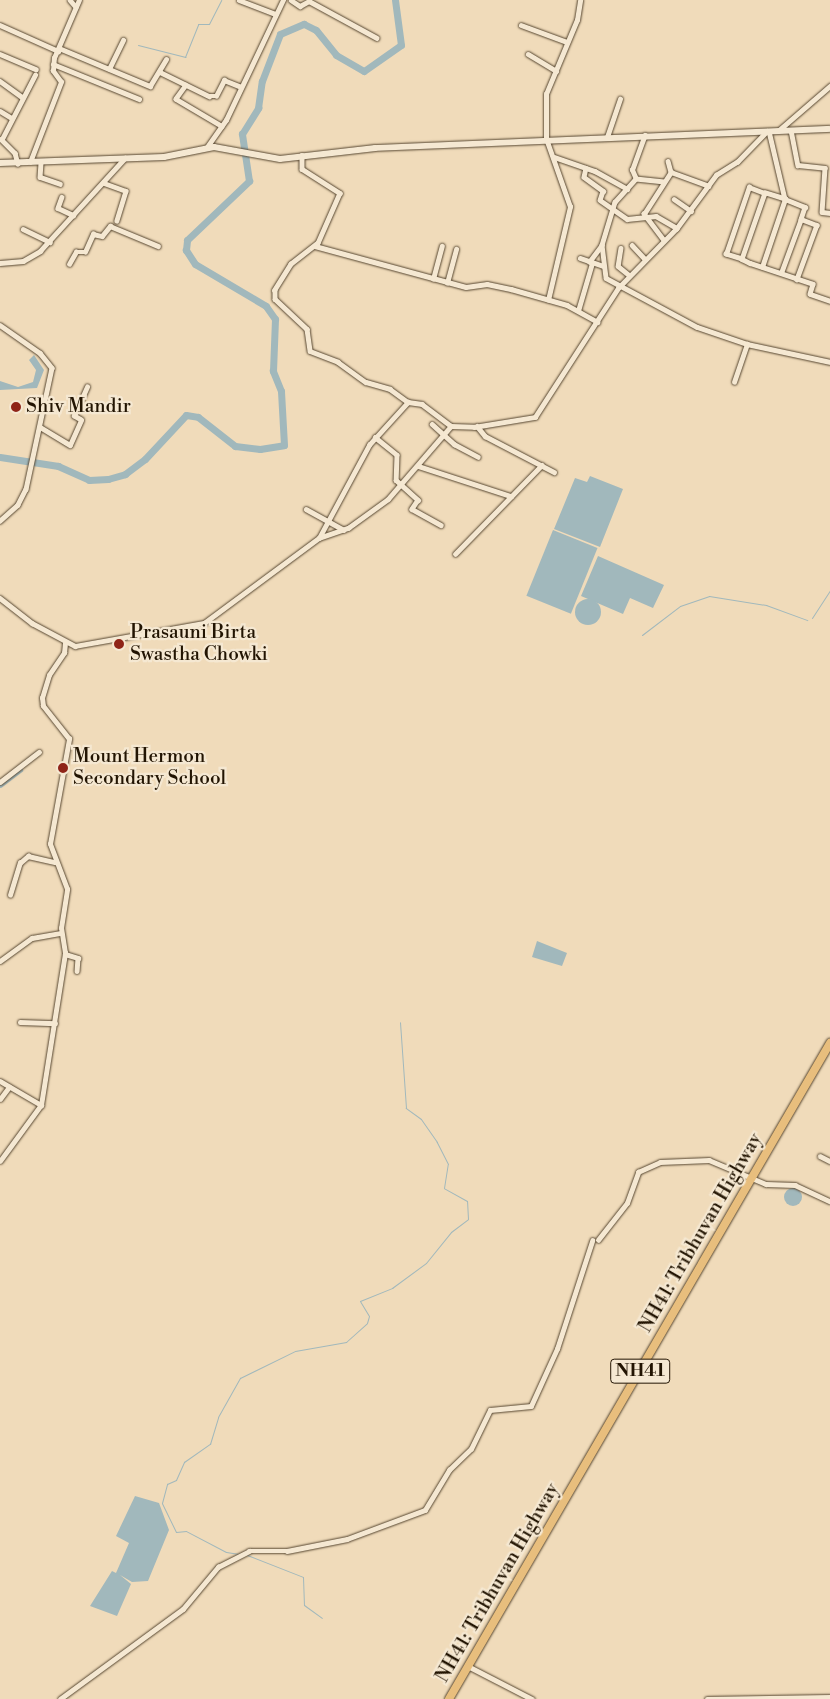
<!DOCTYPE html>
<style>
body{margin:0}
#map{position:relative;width:830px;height:1699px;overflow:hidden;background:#f0dbba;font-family:"Libre Bodoni",serif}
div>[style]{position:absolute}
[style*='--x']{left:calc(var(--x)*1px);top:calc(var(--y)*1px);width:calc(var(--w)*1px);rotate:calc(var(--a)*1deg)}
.water>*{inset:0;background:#a1b8bc;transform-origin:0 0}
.round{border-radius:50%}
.stream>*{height:1px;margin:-0.5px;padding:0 0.5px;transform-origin:0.5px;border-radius:0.5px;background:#a1b8bc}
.canal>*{height:4.5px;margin:-2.25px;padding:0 2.25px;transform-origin:2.25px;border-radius:2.25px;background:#a1b8bc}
.river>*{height:7px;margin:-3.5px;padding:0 3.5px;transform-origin:3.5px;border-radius:3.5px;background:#a1b8bc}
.roads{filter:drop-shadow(0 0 1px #564630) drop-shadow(0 0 1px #564630)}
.minor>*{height:4.5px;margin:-2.25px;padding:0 2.25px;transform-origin:2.25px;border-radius:2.25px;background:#f5e8d2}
.secondary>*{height:6px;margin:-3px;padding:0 3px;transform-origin:3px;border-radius:3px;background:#f5e8d2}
.trunk>*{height:8px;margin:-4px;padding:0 4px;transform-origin:4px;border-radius:4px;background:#e8be7d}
.dots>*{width:14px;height:14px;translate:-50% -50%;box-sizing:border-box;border:2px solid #f5e8d2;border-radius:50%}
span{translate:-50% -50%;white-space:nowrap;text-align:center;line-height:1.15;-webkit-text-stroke:4.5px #f5e8d2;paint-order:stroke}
.shield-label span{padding:1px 4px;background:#f5e8d2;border:1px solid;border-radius:4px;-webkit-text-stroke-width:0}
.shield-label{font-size:18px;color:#221402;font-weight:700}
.poi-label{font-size:19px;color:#221402}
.left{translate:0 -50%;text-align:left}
.street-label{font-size:19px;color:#221402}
</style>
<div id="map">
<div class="water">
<i style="clip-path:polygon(34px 355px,44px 370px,37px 388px,0 390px,0 381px,18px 387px,33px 382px,36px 370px,29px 360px)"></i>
<i style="clip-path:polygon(590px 476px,623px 489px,600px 547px,554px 529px,575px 478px,587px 482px)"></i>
<i style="left:553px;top:530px;width:48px;height:71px;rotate:22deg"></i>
<i style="clip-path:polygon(598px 556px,664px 585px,653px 608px,630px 598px,623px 614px,581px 596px)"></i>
<i class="round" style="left:575px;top:599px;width:26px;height:26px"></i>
<i style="clip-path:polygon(537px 941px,567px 953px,562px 966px,532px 957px)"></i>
<i class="round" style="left:784px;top:1188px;width:18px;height:18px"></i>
<i style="clip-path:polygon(135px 1496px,159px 1503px,169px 1530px,148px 1581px,132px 1582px,120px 1575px,131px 1584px,117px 1616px,90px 1606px,112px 1571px,116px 1573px,129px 1543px,116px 1536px)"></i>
</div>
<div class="stream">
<i style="--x:138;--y:45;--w:49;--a:14.3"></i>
<i style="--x:185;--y:57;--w:35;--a:-68"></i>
<i style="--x:198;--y:24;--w:11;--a:0"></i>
<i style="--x:209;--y:24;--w:27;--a:-63"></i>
<i style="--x:812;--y:618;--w:33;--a:-57"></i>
<i style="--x:642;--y:635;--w:48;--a:-37.3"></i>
<i style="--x:680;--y:606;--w:31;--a:-19"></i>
<i style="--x:709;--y:596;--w:58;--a:9"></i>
<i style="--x:766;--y:605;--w:44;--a:20.1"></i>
<i style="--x:239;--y:1554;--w:13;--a:-171"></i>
<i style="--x:226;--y:1552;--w:45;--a:-152.3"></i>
<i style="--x:186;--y:1531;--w:10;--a:174"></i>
<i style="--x:176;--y:1532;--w:32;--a:-116"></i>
<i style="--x:162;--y:1503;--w:20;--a:-75"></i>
<i style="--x:167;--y:1484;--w:10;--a:-24"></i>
<i style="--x:176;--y:1480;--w:20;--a:-66"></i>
<i style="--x:184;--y:1462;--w:32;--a:-35"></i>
<i style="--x:210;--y:1444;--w:28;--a:-73"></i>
<i style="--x:218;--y:1417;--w:45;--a:-60.6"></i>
<i style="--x:240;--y:1378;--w:61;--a:-26.1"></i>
<i style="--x:295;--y:1351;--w:52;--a:-10"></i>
<i style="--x:346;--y:1342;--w:28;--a:-42"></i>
<i style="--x:367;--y:1323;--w:7;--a:-74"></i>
<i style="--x:369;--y:1316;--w:17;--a:-121"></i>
<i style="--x:360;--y:1301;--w:35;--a:-22"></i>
<i style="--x:392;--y:1288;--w:42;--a:-36.3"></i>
<i style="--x:426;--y:1263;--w:40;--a:-51"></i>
<i style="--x:451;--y:1232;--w:21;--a:-37"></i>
<i style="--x:468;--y:1219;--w:18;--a:-93"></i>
<i style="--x:467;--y:1201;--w:26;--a:-151"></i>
<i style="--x:444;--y:1188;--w:24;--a:-81"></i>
<i style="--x:448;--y:1164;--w:25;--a:-117"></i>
<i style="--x:437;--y:1142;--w:28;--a:-125"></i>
<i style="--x:421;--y:1119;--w:19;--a:-144"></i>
<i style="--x:406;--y:1108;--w:86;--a:-94"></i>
<i style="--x:247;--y:1555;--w:60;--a:21.4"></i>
<i style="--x:303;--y:1577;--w:28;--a:88"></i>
<i style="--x:304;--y:1605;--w:22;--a:36"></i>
</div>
<div class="canal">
<i style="--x:0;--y:785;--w:25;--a:-37"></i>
</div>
<div class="river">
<i style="--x:0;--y:457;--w:59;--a:8.8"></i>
<i style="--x:58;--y:466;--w:34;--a:24"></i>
<i style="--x:89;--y:480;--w:19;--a:-3"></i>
<i style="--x:108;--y:479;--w:18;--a:-16"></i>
<i style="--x:125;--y:474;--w:25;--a:-37"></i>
<i style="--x:145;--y:459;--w:60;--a:-47"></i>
<i style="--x:186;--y:415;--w:12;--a:9"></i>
<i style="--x:198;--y:417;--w:47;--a:38.1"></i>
<i style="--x:235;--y:446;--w:25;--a:7"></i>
<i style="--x:260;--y:449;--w:24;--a:-9"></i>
<i style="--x:284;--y:445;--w:54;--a:-93.2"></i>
<i style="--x:281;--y:391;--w:22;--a:-112"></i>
<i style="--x:273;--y:371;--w:52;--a:-87.8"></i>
<i style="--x:275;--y:319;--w:16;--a:-125"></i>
<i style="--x:266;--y:306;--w:82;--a:-149.4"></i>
<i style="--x:195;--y:264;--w:17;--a:-123"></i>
<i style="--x:186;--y:250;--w:10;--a:-84"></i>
<i style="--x:187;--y:240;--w:86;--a:-43.6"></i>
<i style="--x:249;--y:181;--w:48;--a:-98.5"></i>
<i style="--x:242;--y:134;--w:31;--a:-58"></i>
<i style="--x:258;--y:108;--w:27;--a:-82"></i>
<i style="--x:262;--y:81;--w:50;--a:-69"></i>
<i style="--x:280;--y:34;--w:26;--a:-23"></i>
<i style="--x:304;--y:24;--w:13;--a:27"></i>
<i style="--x:316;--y:30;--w:32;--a:51"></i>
<i style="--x:336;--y:55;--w:32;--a:30"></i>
<i style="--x:364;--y:71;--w:45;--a:-35.1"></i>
<i style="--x:401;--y:45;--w:45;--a:-97.6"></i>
</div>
<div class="roads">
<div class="minor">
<i style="--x:70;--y:0;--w:9;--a:49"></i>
<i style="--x:239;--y:0;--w:39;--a:21"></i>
<i style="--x:291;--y:0;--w:11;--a:34"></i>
<i style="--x:300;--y:6;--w:10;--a:-29"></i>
<i style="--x:309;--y:1;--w:77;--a:28.6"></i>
<i style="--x:0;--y:25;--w:64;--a:24.1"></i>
<i style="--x:521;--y:25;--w:49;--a:20.3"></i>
<i style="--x:59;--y:48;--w:99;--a:22.7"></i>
<i style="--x:150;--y:86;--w:31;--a:-59"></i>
<i style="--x:0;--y:54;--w:39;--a:23"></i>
<i style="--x:528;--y:54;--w:33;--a:31"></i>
<i style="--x:53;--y:64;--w:93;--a:22.1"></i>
<i style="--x:109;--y:69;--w:32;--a:-64"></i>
<i style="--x:160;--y:72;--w:55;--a:26.1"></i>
<i style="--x:209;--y:96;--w:7;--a:0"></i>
<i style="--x:216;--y:96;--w:18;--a:-63"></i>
<i style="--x:224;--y:80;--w:18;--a:22"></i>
<i style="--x:0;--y:81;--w:27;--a:36"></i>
<i style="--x:186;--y:85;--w:17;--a:126"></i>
<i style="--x:176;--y:99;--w:53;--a:30.4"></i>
<i style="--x:0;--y:111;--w:12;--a:31"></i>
<i style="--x:791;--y:130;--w:36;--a:79"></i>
<i style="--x:798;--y:165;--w:27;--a:6"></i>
<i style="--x:825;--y:168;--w:44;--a:93.9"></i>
<i style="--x:822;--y:212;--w:8;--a:7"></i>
<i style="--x:769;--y:131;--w:70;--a:76.8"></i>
<i style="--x:785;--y:199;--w:22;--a:22"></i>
<i style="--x:805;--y:207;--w:13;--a:108"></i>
<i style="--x:778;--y:131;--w:69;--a:-40.9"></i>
<i style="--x:607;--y:137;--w:40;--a:-71.1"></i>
<i style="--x:1;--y:139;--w:20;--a:45"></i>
<i style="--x:15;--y:153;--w:11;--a:75"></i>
<i style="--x:2;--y:139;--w:72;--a:-62.7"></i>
<i style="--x:207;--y:147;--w:33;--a:-55"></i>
<i style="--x:226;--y:120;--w:133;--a:-64.6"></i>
<i style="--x:302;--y:155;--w:14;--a:90"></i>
<i style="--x:302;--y:169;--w:45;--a:32.3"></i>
<i style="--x:340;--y:193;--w:55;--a:113.7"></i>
<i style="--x:318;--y:243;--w:34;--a:142"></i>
<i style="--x:291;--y:264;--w:31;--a:122"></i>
<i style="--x:275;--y:290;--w:9;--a:90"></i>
<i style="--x:275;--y:299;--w:44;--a:43.2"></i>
<i style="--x:307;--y:329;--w:22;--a:82"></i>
<i style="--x:310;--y:351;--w:30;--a:21"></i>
<i style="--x:338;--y:362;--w:34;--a:36"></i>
<i style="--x:366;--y:382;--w:25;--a:16"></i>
<i style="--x:390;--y:389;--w:22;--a:36"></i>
<i style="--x:408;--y:402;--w:14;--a:8"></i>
<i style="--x:422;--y:404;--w:36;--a:37"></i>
<i style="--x:451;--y:426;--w:23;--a:2"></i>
<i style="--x:474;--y:427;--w:62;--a:-9.3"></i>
<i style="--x:535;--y:417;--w:153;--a:-57.2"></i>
<i style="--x:618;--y:288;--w:83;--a:-45.5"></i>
<i style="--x:676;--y:229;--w:67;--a:-53.5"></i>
<i style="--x:716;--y:175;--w:25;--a:-32"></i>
<i style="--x:737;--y:162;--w:43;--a:-45.9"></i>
<i style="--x:554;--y:157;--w:43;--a:18.9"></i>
<i style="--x:595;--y:171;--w:37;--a:29"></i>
<i style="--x:668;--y:161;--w:11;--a:75"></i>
<i style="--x:671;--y:172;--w:40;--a:20.2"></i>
<i style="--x:30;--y:162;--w:86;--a:-68.8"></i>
<i style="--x:61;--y:82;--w:14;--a:-126"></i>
<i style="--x:53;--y:71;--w:13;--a:-86"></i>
<i style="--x:54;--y:58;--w:63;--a:-66.7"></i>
<i style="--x:41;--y:163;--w:14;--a:94"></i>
<i style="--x:40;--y:177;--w:21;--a:19"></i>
<i style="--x:586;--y:168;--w:9;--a:103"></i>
<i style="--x:584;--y:177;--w:24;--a:36"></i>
<i style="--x:603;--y:191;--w:9;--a:108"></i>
<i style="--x:600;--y:200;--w:33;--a:35"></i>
<i style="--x:627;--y:219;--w:29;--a:-6"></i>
<i style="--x:656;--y:216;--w:24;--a:30"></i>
<i style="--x:636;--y:179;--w:10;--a:-114"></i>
<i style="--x:632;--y:170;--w:37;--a:-70"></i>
<i style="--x:664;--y:182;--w:28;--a:-174"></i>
<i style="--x:636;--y:179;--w:31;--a:132"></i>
<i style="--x:615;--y:202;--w:45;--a:106.8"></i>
<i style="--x:602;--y:245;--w:33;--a:83"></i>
<i style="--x:606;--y:278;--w:103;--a:28.3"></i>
<i style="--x:697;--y:327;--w:53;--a:18.8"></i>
<i style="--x:747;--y:344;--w:85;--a:12.2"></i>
<i style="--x:104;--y:183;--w:23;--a:20"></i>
<i style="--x:126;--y:191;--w:31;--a:107"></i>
<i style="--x:62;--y:197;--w:12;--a:110"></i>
<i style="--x:58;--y:208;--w:17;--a:25"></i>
<i style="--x:674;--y:199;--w:21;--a:35"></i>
<i style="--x:23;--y:229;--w:30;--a:26"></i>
<i style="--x:664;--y:241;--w:34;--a:-127"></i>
<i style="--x:644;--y:214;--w:50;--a:-57.3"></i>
<i style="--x:632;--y:245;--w:19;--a:47"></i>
<i style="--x:315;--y:246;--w:156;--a:15.2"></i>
<i style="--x:466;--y:287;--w:21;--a:-8"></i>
<i style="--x:487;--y:284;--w:25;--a:12"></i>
<i style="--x:511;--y:289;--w:58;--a:15.9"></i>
<i style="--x:567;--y:305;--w:35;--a:29"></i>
<i style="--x:621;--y:248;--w:18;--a:99"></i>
<i style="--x:618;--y:266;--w:14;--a:39"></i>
<i style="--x:580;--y:258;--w:24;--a:19"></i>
<i style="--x:742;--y:259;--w:17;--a:-163"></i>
<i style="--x:726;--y:254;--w:71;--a:-71.1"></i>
<i style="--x:749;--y:187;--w:17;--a:21"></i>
<i style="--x:589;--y:262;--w:21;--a:-53"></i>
<i style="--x:0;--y:263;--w:23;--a:-5"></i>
<i style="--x:23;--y:261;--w:20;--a:-30"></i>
<i style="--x:40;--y:251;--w:126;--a:-47.6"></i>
<i style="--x:69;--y:264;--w:14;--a:-60"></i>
<i style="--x:76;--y:252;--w:9;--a:0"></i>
<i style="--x:85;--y:252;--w:20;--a:-66"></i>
<i style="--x:93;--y:234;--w:9;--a:13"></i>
<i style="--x:102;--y:236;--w:13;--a:-51"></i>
<i style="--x:110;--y:226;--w:52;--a:22.6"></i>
<i style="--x:762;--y:267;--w:72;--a:-71.3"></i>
<i style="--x:785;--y:199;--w:21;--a:-163"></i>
<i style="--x:765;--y:193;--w:70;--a:109.2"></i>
<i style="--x:742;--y:259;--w:9;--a:27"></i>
<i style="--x:750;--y:263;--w:66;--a:18.4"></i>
<i style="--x:813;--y:284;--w:10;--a:107"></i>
<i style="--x:810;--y:294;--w:21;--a:19"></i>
<i style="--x:781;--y:273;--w:58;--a:-69.7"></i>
<i style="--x:801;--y:219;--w:17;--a:21"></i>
<i style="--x:817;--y:225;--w:58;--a:110.3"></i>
<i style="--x:433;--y:279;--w:34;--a:-75"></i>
<i style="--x:447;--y:283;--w:35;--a:-75"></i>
<i style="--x:548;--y:300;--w:96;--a:-76.7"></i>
<i style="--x:570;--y:207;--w:72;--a:-109.4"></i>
<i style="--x:546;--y:139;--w:45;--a:-90"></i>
<i style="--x:546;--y:94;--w:80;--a:-67.3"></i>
<i style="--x:577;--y:20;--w:20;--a:-81"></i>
<i style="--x:578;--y:311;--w:50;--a:-73.7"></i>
<i style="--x:0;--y:325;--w:49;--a:35"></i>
<i style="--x:40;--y:353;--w:19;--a:51"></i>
<i style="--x:52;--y:368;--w:124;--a:102.1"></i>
<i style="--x:26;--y:489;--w:18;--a:117"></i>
<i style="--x:18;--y:505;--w:24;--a:138"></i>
<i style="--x:734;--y:382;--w:40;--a:-71.1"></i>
<i style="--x:432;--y:424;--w:30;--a:42"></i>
<i style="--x:454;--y:444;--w:27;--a:28"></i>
<i style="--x:477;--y:426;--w:13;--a:51"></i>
<i style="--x:485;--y:436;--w:78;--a:27.6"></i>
<i style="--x:40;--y:427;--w:35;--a:31"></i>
<i style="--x:70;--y:445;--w:27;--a:-66"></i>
<i style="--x:81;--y:420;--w:8;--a:-150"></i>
<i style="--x:74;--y:416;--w:32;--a:-66"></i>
<i style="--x:375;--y:437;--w:28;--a:39"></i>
<i style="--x:397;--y:455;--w:25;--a:92"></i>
<i style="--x:396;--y:480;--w:30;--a:42"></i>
<i style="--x:418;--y:500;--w:11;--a:124"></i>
<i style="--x:412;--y:509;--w:33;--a:29"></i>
<i style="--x:418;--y:466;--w:98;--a:17.9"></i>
<i style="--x:306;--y:509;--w:43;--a:28.9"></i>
<i style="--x:319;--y:538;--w:106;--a:-61.7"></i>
<i style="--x:369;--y:445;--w:58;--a:-47.8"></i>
<i style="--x:455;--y:554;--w:124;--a:-45.7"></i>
<i style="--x:0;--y:598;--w:41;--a:38"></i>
<i style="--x:32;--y:623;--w:49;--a:28.1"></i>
<i style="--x:75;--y:646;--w:131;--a:-10.1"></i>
<i style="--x:204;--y:623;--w:143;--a:-36.5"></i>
<i style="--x:319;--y:538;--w:31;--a:-19"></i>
<i style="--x:348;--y:528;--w:49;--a:-35.9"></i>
<i style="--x:388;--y:499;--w:96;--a:-49.2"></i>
<i style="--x:0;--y:782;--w:49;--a:-37.6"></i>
<i style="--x:10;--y:895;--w:34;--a:-73"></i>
<i style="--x:20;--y:863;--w:11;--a:-41"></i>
<i style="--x:28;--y:856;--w:27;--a:13"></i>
<i style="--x:65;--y:954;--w:14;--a:17"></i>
<i style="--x:78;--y:958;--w:13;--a:94"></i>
<i style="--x:0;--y:961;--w:39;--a:-36"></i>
<i style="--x:32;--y:938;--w:29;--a:-10"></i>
<i style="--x:20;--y:1022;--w:35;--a:2"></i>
<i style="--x:0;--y:1081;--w:48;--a:30.3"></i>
<i style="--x:0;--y:1099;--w:15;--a:-53"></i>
<i style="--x:820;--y:1156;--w:11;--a:27"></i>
<i style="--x:0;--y:1161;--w:69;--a:-53.8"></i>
<i style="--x:41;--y:1105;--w:154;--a:-81"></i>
<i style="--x:65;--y:953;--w:25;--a:-99"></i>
<i style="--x:61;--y:928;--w:39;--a:-81"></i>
<i style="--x:67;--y:889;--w:48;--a:-110.7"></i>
<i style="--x:50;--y:844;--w:107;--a:-79.7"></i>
<i style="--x:69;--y:739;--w:42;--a:-128.2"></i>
<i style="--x:43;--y:706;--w:8;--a:-97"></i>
<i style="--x:42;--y:698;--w:24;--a:-73"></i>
<i style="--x:49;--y:675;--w:27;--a:-56"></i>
<i style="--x:64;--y:653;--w:10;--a:-84"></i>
<i style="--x:598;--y:1240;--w:47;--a:-51.9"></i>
<i style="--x:627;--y:1203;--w:33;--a:-70"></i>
<i style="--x:638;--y:1172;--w:24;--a:-24"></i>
<i style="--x:660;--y:1162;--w:49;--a:-2.3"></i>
<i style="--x:709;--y:1160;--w:62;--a:22.8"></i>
<i style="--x:766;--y:1184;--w:29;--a:2"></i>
<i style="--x:795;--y:1185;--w:38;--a:25"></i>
<i style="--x:468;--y:1666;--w:72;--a:27.3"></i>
<i style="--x:60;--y:1699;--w:152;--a:-36.2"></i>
<i style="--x:183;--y:1609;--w:55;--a:-50.2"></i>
<i style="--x:218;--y:1567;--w:35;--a:-27"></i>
<i style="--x:249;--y:1551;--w:38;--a:0"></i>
<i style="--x:287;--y:1551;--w:61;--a:-11.3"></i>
<i style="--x:347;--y:1539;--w:83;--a:-20.4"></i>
<i style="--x:425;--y:1510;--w:47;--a:-59"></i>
<i style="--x:449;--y:1470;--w:30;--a:-44"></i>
<i style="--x:471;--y:1449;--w:43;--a:-64"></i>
<i style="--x:490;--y:1410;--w:41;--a:-5.6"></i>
<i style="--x:531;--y:1406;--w:63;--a:-65.5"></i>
<i style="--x:557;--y:1349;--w:114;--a:-72"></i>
<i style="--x:707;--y:1699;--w:123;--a:-0.9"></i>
</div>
<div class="secondary">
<i style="--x:0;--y:163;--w:164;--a:-2.1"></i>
<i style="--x:164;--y:157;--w:51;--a:-11.3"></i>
<i style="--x:214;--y:147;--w:67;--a:10.3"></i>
<i style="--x:280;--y:159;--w:96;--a:-6.6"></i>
<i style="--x:375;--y:148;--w:455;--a:-2.4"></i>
</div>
<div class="trunk">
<i style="--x:449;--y:1699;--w:759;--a:-59.85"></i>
</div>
</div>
<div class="dots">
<i style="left:16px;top:407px;background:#8f2418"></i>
<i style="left:119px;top:644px;background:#8f2418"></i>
<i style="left:63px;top:768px;background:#8f2418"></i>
</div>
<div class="shield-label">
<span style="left:640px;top:1371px">NH41</span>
</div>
<div class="poi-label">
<span class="left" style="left:26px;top:407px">Shiv Mandir</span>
<span class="left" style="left:130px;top:644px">Prasauni Birta<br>Swastha Chowki</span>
<span class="left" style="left:73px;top:768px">Mount Hermon<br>Secondary School</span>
</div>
<div class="street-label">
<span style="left:701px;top:1233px;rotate:-60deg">NH41: Tribhuvan Highway</span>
<span style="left:498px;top:1583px;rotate:-60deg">NH41: Tribhuvan Highway</span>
</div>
</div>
